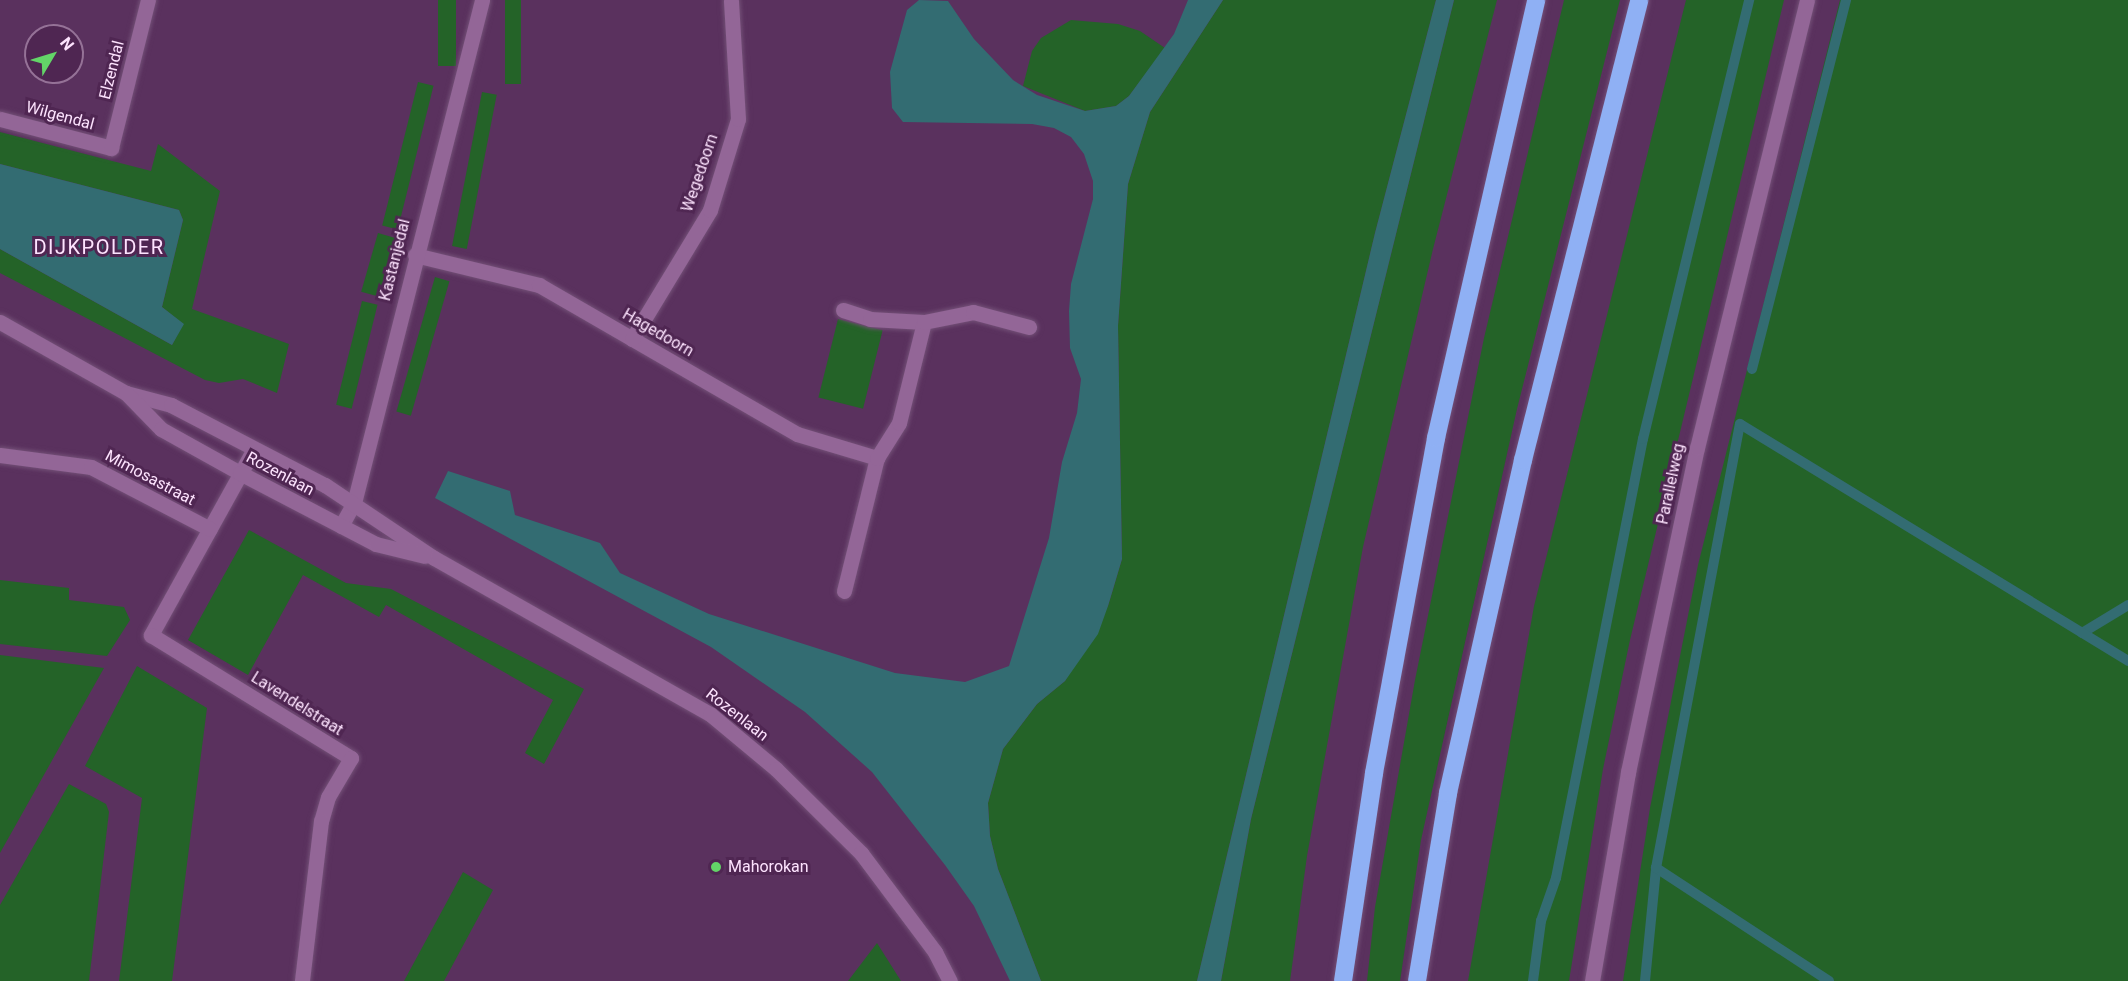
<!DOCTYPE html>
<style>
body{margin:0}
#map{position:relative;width:2128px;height:981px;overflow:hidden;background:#5a315e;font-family:Roboto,sans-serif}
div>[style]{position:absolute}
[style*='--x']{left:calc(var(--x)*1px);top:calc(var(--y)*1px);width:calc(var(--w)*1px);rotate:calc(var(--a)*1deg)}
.green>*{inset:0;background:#246328;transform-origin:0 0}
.water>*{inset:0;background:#336c72}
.stream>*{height:10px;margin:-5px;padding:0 5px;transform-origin:5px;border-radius:5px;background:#336c72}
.roads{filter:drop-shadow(0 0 2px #735077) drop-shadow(0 0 2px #735077)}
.street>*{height:15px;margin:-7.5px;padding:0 7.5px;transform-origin:7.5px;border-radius:7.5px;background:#936697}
.secondary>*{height:15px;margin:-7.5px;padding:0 7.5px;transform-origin:7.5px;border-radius:7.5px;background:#936697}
.highway>*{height:18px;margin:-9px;padding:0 9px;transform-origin:9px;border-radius:9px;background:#8fb0f4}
.dots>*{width:16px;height:16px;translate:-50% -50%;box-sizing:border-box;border:3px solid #4f2652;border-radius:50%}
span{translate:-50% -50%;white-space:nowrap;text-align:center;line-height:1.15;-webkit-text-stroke:6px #4f2652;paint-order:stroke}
.street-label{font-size:16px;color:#fde3fe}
.poi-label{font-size:16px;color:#fde3fe}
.left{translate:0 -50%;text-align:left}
.quarter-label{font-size:20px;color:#fde3fe;letter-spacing:1.5px}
.north{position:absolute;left:24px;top:24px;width:60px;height:60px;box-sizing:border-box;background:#4f2652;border:2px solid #957297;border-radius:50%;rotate:52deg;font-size:16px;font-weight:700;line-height:24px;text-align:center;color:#fde3fe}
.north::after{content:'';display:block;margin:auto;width:21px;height:27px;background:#63d468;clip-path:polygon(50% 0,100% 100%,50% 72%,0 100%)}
</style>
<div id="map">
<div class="green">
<i style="left:438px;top:0;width:18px;height:66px"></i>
<i style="left:505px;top:0;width:16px;height:84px"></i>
<i style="clip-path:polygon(1223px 0,1436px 0,1375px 233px,1197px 981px,1041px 981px,998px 869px,990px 836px,988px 803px,1003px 749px,1037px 704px,1065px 681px,1108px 606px,1122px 559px,1118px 326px,1128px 184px,1150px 112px)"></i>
<i style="clip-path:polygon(1454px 0,1497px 0,1433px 249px,1363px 547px,1307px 856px,1290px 981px,1221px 981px,1251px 819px)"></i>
<i style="clip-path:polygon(1564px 0,1620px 0,1517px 409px,1421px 840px,1400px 981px,1367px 981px,1375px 907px,1415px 680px,1484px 338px)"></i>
<i style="clip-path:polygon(1686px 0,1784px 0,1630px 640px,1603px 769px,1569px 981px,1468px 981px,1534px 606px)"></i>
<i style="clip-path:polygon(1840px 0,2128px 0,2128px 981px,1623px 981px,1650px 808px,1698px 565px)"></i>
<i style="clip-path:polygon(1071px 20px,1118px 24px,1140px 31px,1165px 48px,1129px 96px,1116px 106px,1085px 111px,1023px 86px,1032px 51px,1041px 38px)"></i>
<i style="left:418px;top:82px;width:16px;height:148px;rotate:14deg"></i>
<i style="left:482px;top:92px;width:15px;height:157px;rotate:11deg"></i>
<i style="clip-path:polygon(0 132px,151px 171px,158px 144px,220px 191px,192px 309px,289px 344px,277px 393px,243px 379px,219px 383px,205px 380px,0 273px,0 249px,172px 345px,183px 324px,162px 307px,183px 220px,179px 210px,0 164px)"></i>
<i style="left:378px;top:233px;width:18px;height:61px;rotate:16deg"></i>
<i style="left:435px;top:277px;width:15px;height:140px;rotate:16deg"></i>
<i style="left:362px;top:301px;width:16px;height:107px;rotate:14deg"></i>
<i style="left:838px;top:319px;width:46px;height:81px;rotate:14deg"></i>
<i style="clip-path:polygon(249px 530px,346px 583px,391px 589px,584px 689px,544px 764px,525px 753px,553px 700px,386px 605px,379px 617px,303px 575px,248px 675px,188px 640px)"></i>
<i style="clip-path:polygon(0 580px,69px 588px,69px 600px,124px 607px,130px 620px,107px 656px,0 644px)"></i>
<i style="clip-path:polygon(0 655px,104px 668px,0 853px)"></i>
<i style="clip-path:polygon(137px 666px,207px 708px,172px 981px,119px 981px,142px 798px,85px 766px)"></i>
<i style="clip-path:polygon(69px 784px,106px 804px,109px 812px,89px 981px,0 981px,0 905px)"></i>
<i style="clip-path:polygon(463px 872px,493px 890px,444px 981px,404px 981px)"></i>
<i style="clip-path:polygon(877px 943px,901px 981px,848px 981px)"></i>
</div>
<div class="water">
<i style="clip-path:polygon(919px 0,948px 1px,974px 39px,1013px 80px,1037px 95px,1085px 111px,1116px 106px,1129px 96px,1174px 34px,1188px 0,1223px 0,1150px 112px,1128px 184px,1118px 326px,1122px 559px,1108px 606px,1098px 634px,1065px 681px,1037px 704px,1003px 749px,988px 803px,990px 836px,998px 869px,1041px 981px,1010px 981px,974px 906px,945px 865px,872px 772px,805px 712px,711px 647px,435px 498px,448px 471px,510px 491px,515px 515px,600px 543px,620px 573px,709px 614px,895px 673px,965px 682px,1009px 666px,1049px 538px,1062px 462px,1077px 413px,1081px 379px,1070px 348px,1069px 311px,1071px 284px,1093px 199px,1093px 181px,1084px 154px,1071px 137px,1054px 128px,1032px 124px,903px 122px,892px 108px,890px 72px,907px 10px)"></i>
<i style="clip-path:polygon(1436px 0,1454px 0,1251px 819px,1221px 981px,1197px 981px,1375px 233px)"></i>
<i style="clip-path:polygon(0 164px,179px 210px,183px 220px,162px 307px,184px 324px,172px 345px,0 249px)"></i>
</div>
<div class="stream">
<i style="--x:1752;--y:369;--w:381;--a:-75.7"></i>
<i style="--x:2082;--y:633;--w:54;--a:-31.3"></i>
<i style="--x:1533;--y:981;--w:61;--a:-82.4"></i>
<i style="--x:1541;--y:921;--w:46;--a:-70.8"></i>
<i style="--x:1556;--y:878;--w:448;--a:-78.8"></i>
<i style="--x:1643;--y:439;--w:452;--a:-76.4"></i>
<i style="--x:1645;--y:981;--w:114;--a:-84.4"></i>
<i style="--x:1829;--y:981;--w:207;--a:-146.8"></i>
<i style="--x:1656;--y:868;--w:452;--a:-79.3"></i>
<i style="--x:1740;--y:424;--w:455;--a:31.4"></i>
</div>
<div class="roads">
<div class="street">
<i style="--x:0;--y:119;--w:115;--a:14.6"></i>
<i style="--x:111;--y:148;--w:153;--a:-76"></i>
<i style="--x:415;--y:255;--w:128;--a:13.6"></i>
<i style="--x:539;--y:285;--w:298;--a:30"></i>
<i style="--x:797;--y:434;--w:84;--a:16.7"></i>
<i style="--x:843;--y:310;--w:28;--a:18"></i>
<i style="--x:870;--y:319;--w:54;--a:3.2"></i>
<i style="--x:632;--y:339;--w:151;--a:-58.8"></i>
<i style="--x:710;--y:210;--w:95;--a:-72.9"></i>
<i style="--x:738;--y:119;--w:119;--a:-93.4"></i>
<i style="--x:254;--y:449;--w:213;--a:119"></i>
<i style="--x:151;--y:635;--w:235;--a:31.6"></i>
<i style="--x:351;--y:758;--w:45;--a:120.5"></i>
<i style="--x:328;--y:797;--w:25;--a:106"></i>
<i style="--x:321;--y:821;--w:161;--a:96.8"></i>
<i style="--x:0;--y:455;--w:92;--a:7.5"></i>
<i style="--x:91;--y:467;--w:134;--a:27.5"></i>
<i style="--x:341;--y:526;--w:26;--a:-61"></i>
<i style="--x:354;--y:503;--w:519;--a:-75.72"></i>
<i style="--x:844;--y:591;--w:137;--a:-76.1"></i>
<i style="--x:877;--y:458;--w:41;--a:-57.8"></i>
<i style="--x:899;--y:423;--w:104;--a:-76.1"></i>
<i style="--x:924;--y:322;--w:50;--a:-11.5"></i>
<i style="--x:973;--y:312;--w:58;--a:15"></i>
<i style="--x:1592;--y:981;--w:212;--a:-80.2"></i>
<i style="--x:1628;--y:772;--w:331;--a:-78"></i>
<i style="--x:1697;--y:448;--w:461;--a:-76.2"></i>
</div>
<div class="secondary">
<i style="--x:0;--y:322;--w:145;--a:29.4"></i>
<i style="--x:126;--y:393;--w:47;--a:14.9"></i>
<i style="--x:171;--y:405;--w:174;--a:27.5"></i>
<i style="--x:325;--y:485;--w:131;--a:33.8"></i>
<i style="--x:434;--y:558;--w:317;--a:29.5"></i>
<i style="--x:710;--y:714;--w:86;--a:39.8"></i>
<i style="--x:776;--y:769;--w:120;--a:44.7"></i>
<i style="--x:861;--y:853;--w:124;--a:53.2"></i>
<i style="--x:935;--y:952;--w:33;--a:63"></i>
<i style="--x:126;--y:393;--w:50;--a:45.8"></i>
<i style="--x:161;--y:429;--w:90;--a:29.1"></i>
<i style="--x:240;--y:473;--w:153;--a:27.6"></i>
<i style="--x:376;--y:544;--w:50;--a:13.8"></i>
</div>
<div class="highway">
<i style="--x:1343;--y:981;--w:210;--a:-81.5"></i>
<i style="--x:1374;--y:773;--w:341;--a:-79.5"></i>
<i style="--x:1436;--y:438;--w:449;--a:-77.1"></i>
<i style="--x:1417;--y:981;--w:191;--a:-80.6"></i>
<i style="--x:1448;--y:793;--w:341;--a:-77.3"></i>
<i style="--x:1523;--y:460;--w:474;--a:-75.8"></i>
</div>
</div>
<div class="dots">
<i style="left:716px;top:867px;background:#63d468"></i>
</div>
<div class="street-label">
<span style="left:112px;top:70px;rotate:-76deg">Elzendal</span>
<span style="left:60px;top:116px;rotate:15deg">Wilgendal</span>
<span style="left:700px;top:173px;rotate:-71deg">Wegedoorn</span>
<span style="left:395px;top:260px;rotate:-76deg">Kastanjedal</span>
<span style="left:658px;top:333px;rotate:30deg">Hagedoorn</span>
<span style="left:280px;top:474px;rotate:28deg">Rozenlaan</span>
<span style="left:150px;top:478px;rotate:28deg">Mimosastraat</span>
<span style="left:1671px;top:484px;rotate:-78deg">Parallelweg</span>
<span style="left:297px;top:704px;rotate:32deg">Lavendelstraat</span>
<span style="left:737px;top:715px;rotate:38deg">Rozenlaan</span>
</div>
<div class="poi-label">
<span class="left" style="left:728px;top:867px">Mahorokan</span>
</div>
<div class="quarter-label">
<span style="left:99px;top:247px">DIJKPOLDER</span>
</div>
<div class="north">N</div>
</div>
